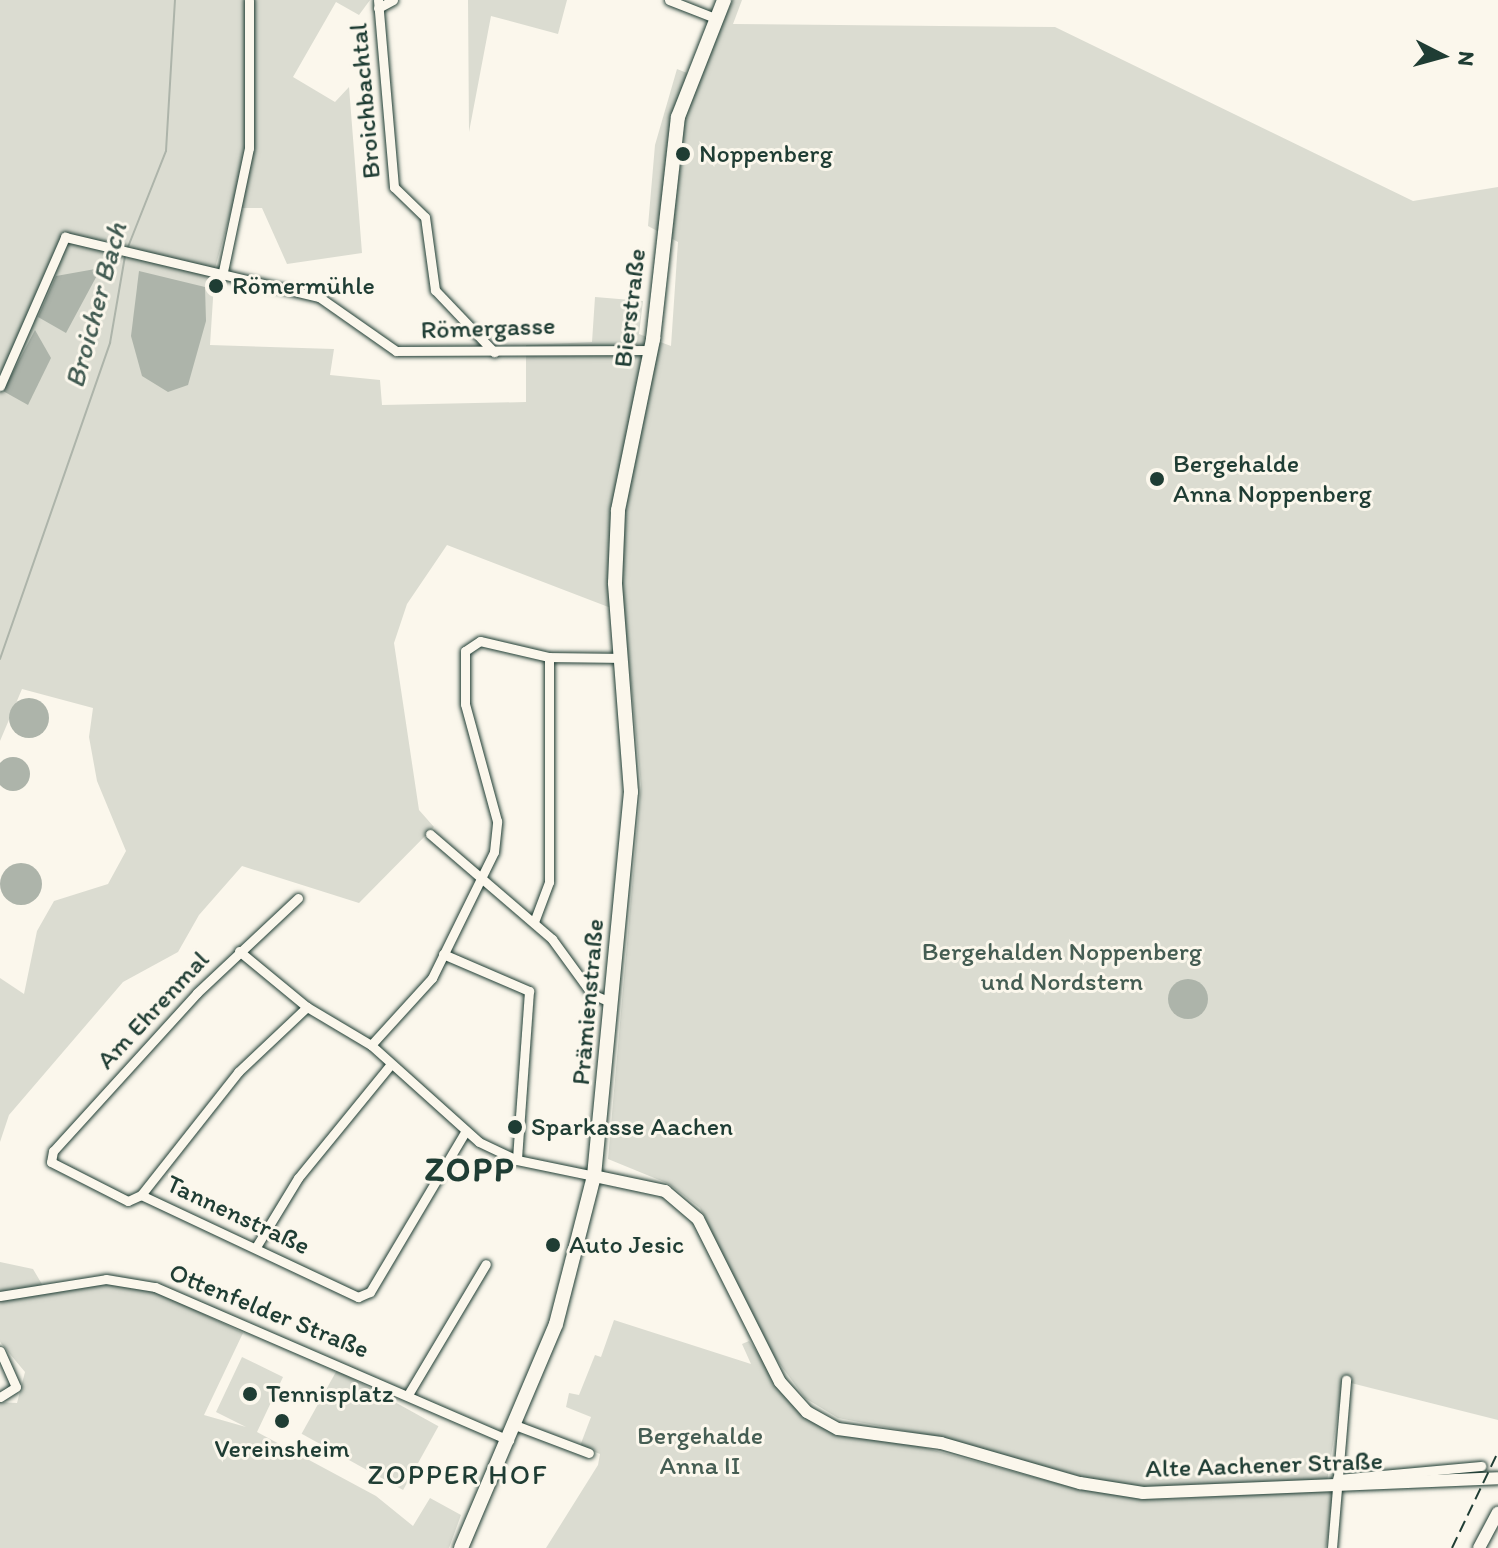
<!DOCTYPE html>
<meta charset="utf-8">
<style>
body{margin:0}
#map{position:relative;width:1498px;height:1548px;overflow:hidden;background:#fbf7ec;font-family:Itim,sans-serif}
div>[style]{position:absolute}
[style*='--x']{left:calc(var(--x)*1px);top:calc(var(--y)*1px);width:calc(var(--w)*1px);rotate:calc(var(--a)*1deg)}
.green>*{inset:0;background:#dbdcd1;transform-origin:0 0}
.water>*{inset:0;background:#adb4aa}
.round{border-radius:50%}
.stream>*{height:2px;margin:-1px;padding:0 1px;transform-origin:1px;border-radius:1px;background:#adb4aa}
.roads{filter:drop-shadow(0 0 2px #1f3d34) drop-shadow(0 0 2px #1f3d34)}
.minor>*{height:9px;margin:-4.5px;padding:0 4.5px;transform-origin:4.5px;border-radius:4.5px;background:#fbf7ec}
.tertiary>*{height:12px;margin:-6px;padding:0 6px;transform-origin:6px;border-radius:6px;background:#fbf7ec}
.secondary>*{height:14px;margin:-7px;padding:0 7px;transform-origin:7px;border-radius:7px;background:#fbf7ec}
.rail>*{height:2px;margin-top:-1px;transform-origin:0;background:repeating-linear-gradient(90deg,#1f3d34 0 12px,transparent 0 18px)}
.dots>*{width:22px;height:22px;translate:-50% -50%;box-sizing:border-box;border:4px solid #fbf7ec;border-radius:50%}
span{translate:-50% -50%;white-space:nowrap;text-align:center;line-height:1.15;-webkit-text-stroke:6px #fbf7ec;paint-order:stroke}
.street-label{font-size:26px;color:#1f3d34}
.poi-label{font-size:26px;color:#1f3d34}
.left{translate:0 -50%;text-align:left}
.park-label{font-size:26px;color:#455d53}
.water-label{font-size:28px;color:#425b52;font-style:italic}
.neighbourhood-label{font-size:28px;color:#1f3d34;letter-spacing:2px}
.district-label{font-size:34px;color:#1f3d34;font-weight:700;letter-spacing:2px}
.north{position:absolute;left:1402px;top:16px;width:80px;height:80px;-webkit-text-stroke:6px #fbf7ec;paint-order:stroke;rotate:96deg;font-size:22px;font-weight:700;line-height:32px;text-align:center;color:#1f3d34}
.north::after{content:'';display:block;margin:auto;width:28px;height:36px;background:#1f3d34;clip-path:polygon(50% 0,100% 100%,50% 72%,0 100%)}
</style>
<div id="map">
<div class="green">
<i style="clip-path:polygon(0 0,370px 0,359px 15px,336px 2px,293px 77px,335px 102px,349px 87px,362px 253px,287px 264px,262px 208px,232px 208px,215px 268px,210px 345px,334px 349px,330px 375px,380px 380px,382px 405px,526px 402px,526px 345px,592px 342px,595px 297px,643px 301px,639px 334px,671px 346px,678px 242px,648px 226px,655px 145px,677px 69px,697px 77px,733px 0,742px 0,733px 24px,1055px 27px,1413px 201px,1498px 187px,1498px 1420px,1343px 1381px,1327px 1482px,1139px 1493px,947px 1439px,838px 1418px,805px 1398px,768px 1348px,700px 1208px,669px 1184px,608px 1159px,641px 785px,624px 613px,447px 545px,407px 604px,394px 643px,419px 810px,434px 827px,359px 903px,242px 866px,199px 915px,178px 952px,123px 982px,9px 1115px,0 1142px,0 978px,24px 994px,37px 931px,54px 901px,108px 884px,126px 851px,97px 781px,89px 737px,93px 708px,22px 689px,0 741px)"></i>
<i style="clip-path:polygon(468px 0,567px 0,558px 34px,491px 16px,469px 132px)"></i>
<i style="clip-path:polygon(0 1262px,33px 1269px,46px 1291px,106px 1283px,154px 1290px,243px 1333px,204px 1415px,246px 1427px,216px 1412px,242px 1357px,283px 1377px,257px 1432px,376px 1496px,413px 1526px,430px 1498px,461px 1515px,449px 1548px,0 1548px,0 1402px,17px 1403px,25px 1372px,0 1342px)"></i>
<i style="clip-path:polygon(614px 1320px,751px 1364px,742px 1344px,749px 1341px,806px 1416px,1082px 1490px,1172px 1499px,1335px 1490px,1326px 1548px,546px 1548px,598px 1465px,600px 1454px,580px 1446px,591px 1417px,566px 1407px,569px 1393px,579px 1395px,595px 1355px,601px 1357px)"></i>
<i style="left:337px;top:1370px;width:116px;height:73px;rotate:29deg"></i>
</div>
<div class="water">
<i style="clip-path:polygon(101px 268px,66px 333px,38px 317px,56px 276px)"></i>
<i style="clip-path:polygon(139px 271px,205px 287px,206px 321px,188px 385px,168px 392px,142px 376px,131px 336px)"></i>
<i style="clip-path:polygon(35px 330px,51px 358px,28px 405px,3px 391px)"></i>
<i class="round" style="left:9px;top:698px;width:40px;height:40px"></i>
<i class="round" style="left:-4px;top:757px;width:34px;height:34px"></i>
<i class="round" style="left:0;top:863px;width:42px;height:42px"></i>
<i class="round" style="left:1168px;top:979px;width:40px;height:40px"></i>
</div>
<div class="stream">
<i style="--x:128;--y:247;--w:103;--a:-68.4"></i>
<i style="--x:166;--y:151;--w:151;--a:-86.6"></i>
<i style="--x:0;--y:659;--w:335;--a:-70.8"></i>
<i style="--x:110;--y:343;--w:88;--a:-80.2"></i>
</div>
<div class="roads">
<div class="minor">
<i style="--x:378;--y:0;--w:188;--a:85.1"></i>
<i style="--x:394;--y:187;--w:43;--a:44.1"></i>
<i style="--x:425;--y:217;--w:74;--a:82.2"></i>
<i style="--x:435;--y:290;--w:86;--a:46.4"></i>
<i style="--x:669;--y:0;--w:49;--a:21.4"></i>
<i style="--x:378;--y:8;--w:17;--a:-28"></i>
<i style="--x:222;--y:276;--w:131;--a:-78.1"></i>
<i style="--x:249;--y:148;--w:148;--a:-90"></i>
<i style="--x:0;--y:386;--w:163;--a:-66.4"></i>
<i style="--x:65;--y:237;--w:261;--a:13.3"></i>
<i style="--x:319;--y:297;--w:94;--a:35"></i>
<i style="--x:396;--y:351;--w:255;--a:-0.2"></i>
<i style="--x:430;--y:834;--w:161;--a:40.7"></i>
<i style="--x:552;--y:939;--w:68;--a:54"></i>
<i style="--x:592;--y:994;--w:22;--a:24"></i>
<i style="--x:298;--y:898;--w:139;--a:136.8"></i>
<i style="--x:197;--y:993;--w:214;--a:132.3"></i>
<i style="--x:53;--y:1151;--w:11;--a:100"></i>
<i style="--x:51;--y:1162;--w:86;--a:26.9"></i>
<i style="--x:128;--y:1201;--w:14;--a:-25"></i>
<i style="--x:141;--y:1195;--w:240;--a:25.2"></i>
<i style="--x:358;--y:1297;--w:13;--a:-23"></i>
<i style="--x:370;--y:1292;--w:186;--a:-59.3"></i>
<i style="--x:534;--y:922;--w:43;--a:-69.4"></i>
<i style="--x:549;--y:882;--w:225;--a:-90"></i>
<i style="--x:239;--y:951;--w:88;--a:39.5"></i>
<i style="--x:307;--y:1007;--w:74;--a:30.7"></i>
<i style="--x:371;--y:1045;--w:145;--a:41.9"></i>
<i style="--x:479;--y:1142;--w:42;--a:25.3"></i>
<i style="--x:517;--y:1160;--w:79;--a:11.7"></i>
<i style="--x:443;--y:954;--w:94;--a:23.3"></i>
<i style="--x:529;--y:991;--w:169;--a:94.1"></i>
<i style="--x:371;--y:1045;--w:91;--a:-47.7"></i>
<i style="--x:432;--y:978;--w:140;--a:-63.8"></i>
<i style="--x:494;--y:852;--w:31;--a:-84"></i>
<i style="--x:497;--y:821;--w:121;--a:-105.3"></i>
<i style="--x:465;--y:704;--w:53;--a:-90"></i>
<i style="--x:465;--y:651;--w:18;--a:-34"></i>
<i style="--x:480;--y:641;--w:71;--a:13.1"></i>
<i style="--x:549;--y:657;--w:73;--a:0.8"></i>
<i style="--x:141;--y:1195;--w:157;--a:-51.7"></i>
<i style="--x:238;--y:1072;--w:95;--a:-43.3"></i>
<i style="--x:256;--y:1247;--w:81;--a:-58.7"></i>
<i style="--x:298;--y:1178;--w:147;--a:-50.8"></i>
<i style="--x:0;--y:1296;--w:107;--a:-9.1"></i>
<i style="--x:106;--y:1279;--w:50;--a:9.3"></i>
<i style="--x:155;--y:1287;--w:386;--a:23.4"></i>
<i style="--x:0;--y:1351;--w:39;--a:66"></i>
<i style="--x:16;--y:1387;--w:19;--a:148"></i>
<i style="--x:409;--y:1393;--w:150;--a:-59.2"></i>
<i style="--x:515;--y:1425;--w:79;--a:20.7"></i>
<i style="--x:1337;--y:1479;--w:145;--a:-5.2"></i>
<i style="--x:1332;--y:1548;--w:169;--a:-85.2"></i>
</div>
<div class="tertiary">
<i style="--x:594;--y:1176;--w:73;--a:11.9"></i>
<i style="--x:665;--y:1191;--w:43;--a:40.3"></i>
<i style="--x:698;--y:1219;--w:182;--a:63.3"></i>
<i style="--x:780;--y:1382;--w:40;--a:48"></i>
<i style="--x:807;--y:1412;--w:35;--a:29"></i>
<i style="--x:838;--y:1429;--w:104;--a:7.7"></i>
<i style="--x:941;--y:1443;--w:145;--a:16.1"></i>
<i style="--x:1080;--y:1483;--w:64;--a:9"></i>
<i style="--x:1143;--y:1493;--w:355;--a:-2.4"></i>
<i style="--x:1479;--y:1548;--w:40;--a:-62"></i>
</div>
<div class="secondary">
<i style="--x:461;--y:1548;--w:243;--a:-67"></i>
<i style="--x:556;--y:1324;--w:153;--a:-75.6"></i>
<i style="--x:594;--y:1176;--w:386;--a:-84.5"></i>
<i style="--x:631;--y:792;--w:210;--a:-94.4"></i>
<i style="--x:615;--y:583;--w:73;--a:-87.6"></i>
<i style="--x:618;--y:510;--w:175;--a:-78.4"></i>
<i style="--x:653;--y:339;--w:223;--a:-83.6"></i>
<i style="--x:678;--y:117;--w:126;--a:-68.5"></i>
</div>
</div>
<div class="rail">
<i style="--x:1452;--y:1548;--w:106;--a:-64.4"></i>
</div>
<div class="dots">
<i style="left:683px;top:154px;background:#1f3d34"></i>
<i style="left:216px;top:286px;background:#1f3d34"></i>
<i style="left:1157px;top:479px;background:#1f3d34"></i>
<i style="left:515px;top:1127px;background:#1f3d34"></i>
<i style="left:553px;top:1245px;background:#1f3d34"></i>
<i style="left:250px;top:1394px;background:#1f3d34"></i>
<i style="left:282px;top:1421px;background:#1f3d34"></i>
</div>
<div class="street-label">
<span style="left:365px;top:101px;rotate:-95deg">Broichbachtal</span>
<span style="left:630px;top:308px;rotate:-83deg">Bierstraße</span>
<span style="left:488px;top:328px;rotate:-2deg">Römergasse</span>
<span style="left:588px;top:1002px;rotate:-85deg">Prämienstraße</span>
<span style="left:153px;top:1010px;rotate:-47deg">Am Ehrenmal</span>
<span style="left:238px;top:1215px;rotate:25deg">Tannenstraße</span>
<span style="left:269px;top:1311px;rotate:22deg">Ottenfelder Straße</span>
<span style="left:1264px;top:1465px;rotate:-2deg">Alte Aachener Straße</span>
</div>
<div class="poi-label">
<span class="left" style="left:699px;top:154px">Noppenberg</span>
<span class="left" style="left:232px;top:286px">Römermühle</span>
<span class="left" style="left:1173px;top:479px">Bergehalde<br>Anna Noppenberg</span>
<span class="left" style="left:531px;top:1127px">Sparkasse Aachen</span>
<span class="left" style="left:569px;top:1245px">Auto Jesic</span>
<span class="left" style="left:266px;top:1394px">Tennisplatz</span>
<span style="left:282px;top:1449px">Vereinsheim</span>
</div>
<div class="park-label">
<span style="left:1062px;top:967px">Bergehalden Noppenberg<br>und Nordstern</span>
<span style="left:700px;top:1451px">Bergehalde<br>Anna II</span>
</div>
<div class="water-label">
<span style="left:95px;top:305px;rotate:-75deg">Broicher Bach</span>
</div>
<div class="neighbourhood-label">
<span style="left:458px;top:1474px">ZOPPER HOF</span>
</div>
<div class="district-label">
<span style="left:470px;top:1170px">ZOPP</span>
</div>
<div class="north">N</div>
</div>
